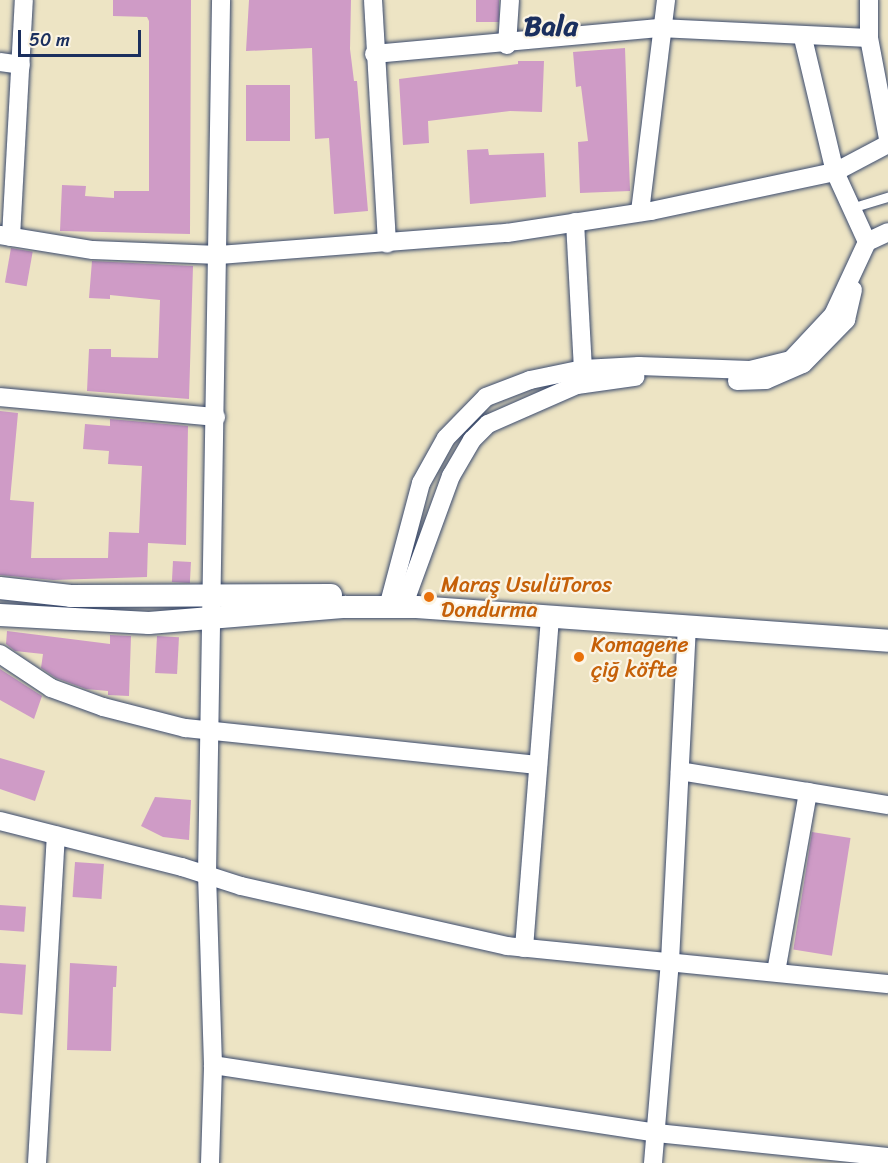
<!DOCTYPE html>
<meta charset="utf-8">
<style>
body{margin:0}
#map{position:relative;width:888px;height:1163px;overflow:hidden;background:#ede4c4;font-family:Sriracha,sans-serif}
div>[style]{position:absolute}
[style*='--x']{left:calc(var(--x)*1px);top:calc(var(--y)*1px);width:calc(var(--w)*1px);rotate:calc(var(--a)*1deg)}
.building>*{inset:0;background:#cf9bc6;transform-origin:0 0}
.roads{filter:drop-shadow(0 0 2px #3a4a6d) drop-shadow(0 0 2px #3a4a6d)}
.service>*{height:9px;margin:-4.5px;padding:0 4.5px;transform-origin:4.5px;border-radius:4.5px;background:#fff}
.minor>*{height:18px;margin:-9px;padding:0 9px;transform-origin:9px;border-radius:9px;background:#fff}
.tertiary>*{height:22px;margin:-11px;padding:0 11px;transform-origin:11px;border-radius:11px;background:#fff}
.dots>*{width:16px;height:16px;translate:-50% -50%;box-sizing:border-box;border:3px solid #fcf5e5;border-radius:50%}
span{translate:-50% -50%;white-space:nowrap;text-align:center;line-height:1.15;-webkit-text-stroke:4.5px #fcf5e5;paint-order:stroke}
.food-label{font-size:22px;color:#c56008}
.left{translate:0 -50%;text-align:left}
.district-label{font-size:28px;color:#1b2f5e;font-weight:700}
.scale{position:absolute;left:18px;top:30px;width:123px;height:27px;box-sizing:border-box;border:3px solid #1b2f5e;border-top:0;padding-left:8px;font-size:18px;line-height:21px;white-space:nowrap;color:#1b2f5e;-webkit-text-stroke:4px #fcf5e5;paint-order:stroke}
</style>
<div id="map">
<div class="building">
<i style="clip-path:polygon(113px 0,191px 0,190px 234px,60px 231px,62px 185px,86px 186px,85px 196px,114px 198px,114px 191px,149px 191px,149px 21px,147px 17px,113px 16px)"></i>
<i style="clip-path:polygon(249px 0,351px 0,350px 49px,354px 81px,357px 81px,368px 211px,334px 214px,329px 138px,315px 139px,312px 48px,246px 51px)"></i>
<i style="left:476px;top:0;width:23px;height:22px"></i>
<i style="clip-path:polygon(625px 48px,630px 191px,580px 193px,578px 142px,588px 141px,581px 86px,576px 87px,573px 52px)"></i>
<i style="clip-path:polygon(518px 61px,544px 61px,542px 112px,510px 111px,428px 121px,429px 143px,403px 145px,399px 79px,518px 64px)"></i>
<i style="left:290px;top:85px;width:56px;height:44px;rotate:90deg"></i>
<i style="clip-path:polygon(488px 149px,489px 155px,544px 153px,546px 197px,470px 204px,467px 150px)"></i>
<i style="left:11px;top:248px;width:22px;height:35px;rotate:10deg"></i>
<i style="clip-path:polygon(92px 261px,193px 266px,189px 399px,87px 391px,89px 349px,111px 349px,111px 357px,158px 358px,160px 300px,110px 295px,110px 299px,89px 298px)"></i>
<i style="clip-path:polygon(0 411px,18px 413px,10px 500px,34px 502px,31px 558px,108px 558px,109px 532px,139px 533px,142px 466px,108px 464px,109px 451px,83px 449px,85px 424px,110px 426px,110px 419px,188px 426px,186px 545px,148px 543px,147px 577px,53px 580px,0 575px)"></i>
<i style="left:173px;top:561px;width:18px;height:21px;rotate:3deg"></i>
<i style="clip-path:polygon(7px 631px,110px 644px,110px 635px,131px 636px,129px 696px,108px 695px,108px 691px,86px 689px,56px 678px,41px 668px,43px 654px,15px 651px,6px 644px)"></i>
<i style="left:157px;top:636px;width:22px;height:37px;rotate:3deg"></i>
<i style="clip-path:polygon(0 669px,42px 696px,34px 719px,0 700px)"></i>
<i style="clip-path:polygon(0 758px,45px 771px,35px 801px,0 789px)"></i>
<i style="clip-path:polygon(155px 797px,191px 800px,189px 840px,163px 837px,141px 826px)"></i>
<i style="left:812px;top:832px;width:39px;height:119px;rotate:9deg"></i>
<i style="left:75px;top:862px;width:29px;height:35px;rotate:4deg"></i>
<i style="left:0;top:905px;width:26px;height:25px;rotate:4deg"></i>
<i style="left:0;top:963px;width:26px;height:50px;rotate:4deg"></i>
<i style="clip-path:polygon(70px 963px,117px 966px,116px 987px,113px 987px,111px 1051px,67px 1050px)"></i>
</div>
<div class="roads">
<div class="service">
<i style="--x:851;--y:208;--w:39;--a:-17"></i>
</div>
<div class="minor">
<i style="--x:373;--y:0;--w:244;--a:86.7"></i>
<i style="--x:869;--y:0;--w:38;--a:90"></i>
<i style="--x:869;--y:38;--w:103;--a:79.3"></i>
<i style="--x:803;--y:38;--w:138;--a:76.6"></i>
<i style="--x:835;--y:172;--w:77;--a:65.4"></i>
<i style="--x:507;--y:45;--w:45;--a:-86.2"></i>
<i style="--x:374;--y:54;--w:286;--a:-5.2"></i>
<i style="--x:659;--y:28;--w:210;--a:2.7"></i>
<i style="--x:0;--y:62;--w:21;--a:8"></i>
<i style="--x:640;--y:212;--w:214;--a:-83"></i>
<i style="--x:575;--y:222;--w:147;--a:86.9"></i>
<i style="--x:0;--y:235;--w:94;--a:9.2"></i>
<i style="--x:93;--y:250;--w:126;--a:2.3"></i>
<i style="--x:219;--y:255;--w:289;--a:-4.4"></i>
<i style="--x:507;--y:233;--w:146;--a:-8.7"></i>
<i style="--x:651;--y:211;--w:188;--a:-12"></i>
<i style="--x:835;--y:172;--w:60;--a:-27.8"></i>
<i style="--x:11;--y:237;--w:237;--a:-86.9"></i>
<i style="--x:737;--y:381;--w:29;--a:-2"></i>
<i style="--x:766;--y:380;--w:40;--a:-23.4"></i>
<i style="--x:803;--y:364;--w:62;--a:-45.7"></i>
<i style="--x:846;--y:320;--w:31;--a:-77"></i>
<i style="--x:0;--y:397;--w:217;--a:5.3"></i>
<i style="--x:388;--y:607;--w:128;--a:-75.1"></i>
<i style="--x:421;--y:483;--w:51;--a:-60.9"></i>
<i style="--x:446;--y:438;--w:57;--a:-45.7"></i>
<i style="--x:486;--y:397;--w:47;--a:-21.1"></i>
<i style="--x:530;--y:380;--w:54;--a:-11.7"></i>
<i style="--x:583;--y:369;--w:56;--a:-3.1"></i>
<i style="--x:639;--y:366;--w:111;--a:2.1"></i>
<i style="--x:750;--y:370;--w:42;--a:-13.7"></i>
<i style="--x:791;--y:360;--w:62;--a:-47"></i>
<i style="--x:833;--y:315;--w:81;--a:-65"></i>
<i style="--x:867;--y:242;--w:23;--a:-25"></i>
<i style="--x:403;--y:607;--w:140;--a:-69.9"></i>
<i style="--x:451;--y:476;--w:42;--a:-59.7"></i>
<i style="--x:472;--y:440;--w:23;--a:-45"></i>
<i style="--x:488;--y:424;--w:97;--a:-23.7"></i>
<i style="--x:577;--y:385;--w:59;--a:-7.9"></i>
<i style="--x:0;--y:654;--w:61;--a:33.7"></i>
<i style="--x:51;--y:688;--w:55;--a:20.1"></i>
<i style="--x:103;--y:707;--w:85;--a:14.4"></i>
<i style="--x:185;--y:728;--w:355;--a:6"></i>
<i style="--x:680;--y:771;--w:211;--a:9.3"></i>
<i style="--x:0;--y:821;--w:188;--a:14.2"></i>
<i style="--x:182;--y:867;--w:62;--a:17.9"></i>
<i style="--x:241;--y:886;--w:273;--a:12.7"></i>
<i style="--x:507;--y:946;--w:383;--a:5.7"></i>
<i style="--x:524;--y:948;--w:333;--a:-85.5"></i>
<i style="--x:776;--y:972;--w:183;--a:-79.9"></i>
<i style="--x:213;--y:1065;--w:448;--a:8.7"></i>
<i style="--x:656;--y:1133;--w:233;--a:5.9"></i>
<i style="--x:37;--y:1163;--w:328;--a:-86.7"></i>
<i style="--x:210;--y:1163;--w:98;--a:-88.2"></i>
<i style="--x:213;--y:1065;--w:190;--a:-91.8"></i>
<i style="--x:207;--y:875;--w:875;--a:-89.08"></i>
<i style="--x:653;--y:1163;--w:203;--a:-85.2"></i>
<i style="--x:670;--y:961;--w:336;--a:-87.1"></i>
</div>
<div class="tertiary">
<i style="--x:0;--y:588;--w:71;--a:6.4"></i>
<i style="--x:71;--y:596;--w:260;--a:-0.2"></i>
<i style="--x:0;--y:615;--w:149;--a:3.1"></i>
<i style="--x:149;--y:623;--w:197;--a:-4.7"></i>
<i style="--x:345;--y:607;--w:72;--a:0"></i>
<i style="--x:417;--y:607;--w:472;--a:4.1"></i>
</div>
</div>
<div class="dots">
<i style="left:429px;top:597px;background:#e8710a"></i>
<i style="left:579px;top:657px;background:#e8710a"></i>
</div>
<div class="food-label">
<span class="left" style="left:441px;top:597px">Maraş UsulüToros<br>Dondurma</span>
<span class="left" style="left:591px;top:657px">Komagene<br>çiğ köfte</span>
</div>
<div class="district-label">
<span style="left:551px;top:26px">Bala</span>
</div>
<div class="scale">50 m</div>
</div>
